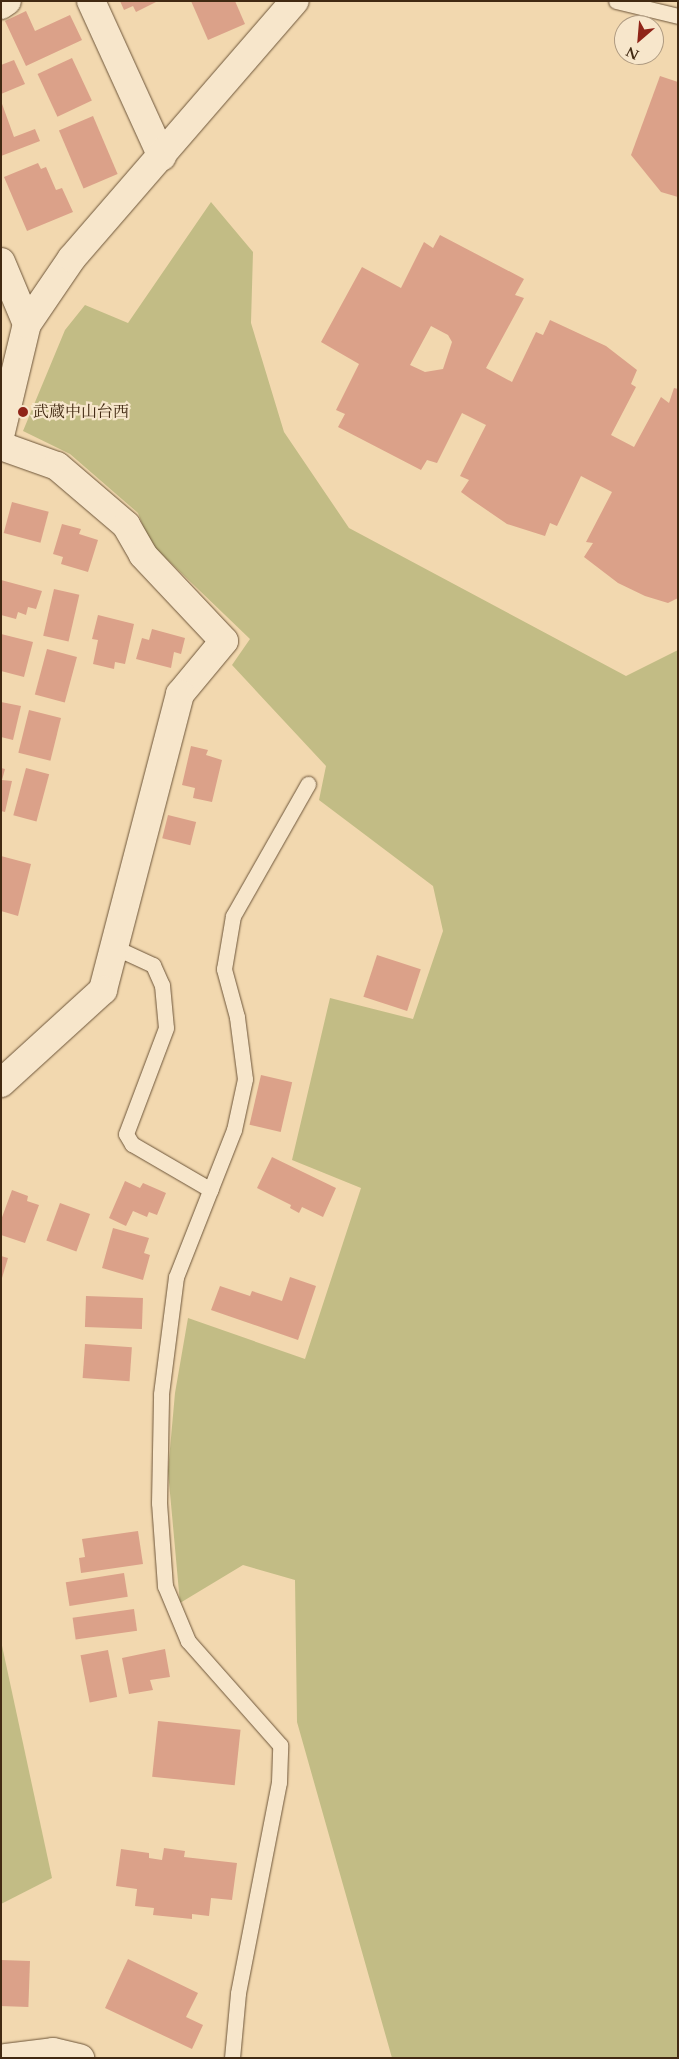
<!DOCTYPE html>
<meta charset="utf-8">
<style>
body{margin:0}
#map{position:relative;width:679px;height:2059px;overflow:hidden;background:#f2d8af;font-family:Cardo,"Noto Serif JP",serif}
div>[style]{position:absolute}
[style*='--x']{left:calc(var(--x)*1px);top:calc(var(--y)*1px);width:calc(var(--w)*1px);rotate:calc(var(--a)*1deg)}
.green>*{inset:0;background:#c2bc85}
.building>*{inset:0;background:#dba189;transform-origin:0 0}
.roads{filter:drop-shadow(0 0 1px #6d5539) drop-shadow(0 0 1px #6d5539)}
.lane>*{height:15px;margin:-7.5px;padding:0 7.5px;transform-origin:7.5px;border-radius:7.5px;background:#f7e6cb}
.street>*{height:28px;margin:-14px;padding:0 14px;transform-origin:14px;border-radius:14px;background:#f7e6cb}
.secondary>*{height:28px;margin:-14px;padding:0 14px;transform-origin:14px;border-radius:14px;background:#f7e6cb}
.dots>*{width:14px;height:14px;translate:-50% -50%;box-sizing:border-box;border:2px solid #f7e6cb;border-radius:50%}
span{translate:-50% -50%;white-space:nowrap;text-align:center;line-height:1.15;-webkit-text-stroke:4.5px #f7e6cb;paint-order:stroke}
.poi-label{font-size:16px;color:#412912}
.left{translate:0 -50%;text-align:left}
.frame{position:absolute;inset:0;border:2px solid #412912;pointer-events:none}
.north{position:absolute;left:614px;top:15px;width:50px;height:50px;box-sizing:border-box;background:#f7e6cb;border:1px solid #ae9a81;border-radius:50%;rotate:207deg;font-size:14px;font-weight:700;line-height:20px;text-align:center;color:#412912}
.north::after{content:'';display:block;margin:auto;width:18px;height:22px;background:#8f2418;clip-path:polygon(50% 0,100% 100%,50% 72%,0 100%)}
</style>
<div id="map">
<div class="green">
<i style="clip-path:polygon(211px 202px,253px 252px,251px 323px,284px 432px,349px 528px,626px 676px,678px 650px,678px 2058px,392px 2058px,297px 1722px,295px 1580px,243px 1565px,180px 1603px,168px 1471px,175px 1393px,188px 1318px,305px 1359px,361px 1188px,292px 1160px,330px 998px,413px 1019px,443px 931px,433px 886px,319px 800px,326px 766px,232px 665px,250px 639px,149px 542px,138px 513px,70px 454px,23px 431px,65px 330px,85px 305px,128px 323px)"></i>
<i style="clip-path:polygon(1px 1641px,52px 1878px,1px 1904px)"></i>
</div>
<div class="building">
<i style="clip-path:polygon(120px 1px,158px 1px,136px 12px,133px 6px,124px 10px)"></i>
<i style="clip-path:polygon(191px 1px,235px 1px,245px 24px,208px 40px)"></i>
<i style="clip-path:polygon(26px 11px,35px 31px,70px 15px,82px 40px,26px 66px,5px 21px)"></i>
<i style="left:72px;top:58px;width:47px;height:38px;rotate:65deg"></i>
<i style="clip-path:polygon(14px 60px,25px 84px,1px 94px,1px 65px)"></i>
<i style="clip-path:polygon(660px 76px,678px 82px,678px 197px,661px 192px,631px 155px)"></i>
<i style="clip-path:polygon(1px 101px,14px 137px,35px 129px,40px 141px,1px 156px)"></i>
<i style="left:93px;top:116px;width:63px;height:37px;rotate:67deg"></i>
<i style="clip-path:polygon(38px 163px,41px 169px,46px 167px,56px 190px,62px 188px,73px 212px,27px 231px,4px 177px)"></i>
<i style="clip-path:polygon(evenodd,440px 235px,524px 279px,515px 295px,524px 298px,486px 368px,512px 382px,536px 332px,543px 335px,550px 320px,606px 346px,637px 370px,631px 384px,636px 387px,611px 435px,634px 447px,661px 397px,669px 403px,674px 388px,678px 389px,678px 598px,668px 603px,645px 596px,618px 583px,584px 557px,593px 543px,586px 542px,612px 492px,581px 476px,557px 526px,550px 523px,545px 536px,507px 524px,472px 500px,461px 492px,469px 480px,460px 476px,486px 425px,462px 413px,437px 463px,427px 460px,421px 470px,338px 427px,345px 414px,336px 410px,359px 364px,321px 342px,362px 267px,401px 288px,424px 242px,433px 248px,440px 235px,431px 326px,448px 335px,452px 342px,443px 369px,425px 372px,410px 365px,431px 326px)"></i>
<i style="left:12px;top:502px;width:38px;height:32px;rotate:15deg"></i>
<i style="clip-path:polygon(62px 524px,81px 529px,79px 534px,98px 540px,88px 572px,61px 564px,63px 557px,53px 554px)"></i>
<i style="clip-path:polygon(1px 580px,42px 591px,36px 609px,28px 607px,26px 615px,18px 612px,16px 619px,1px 615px)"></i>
<i style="left:54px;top:589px;width:26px;height:48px;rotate:13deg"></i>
<i style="clip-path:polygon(98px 615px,134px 624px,125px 664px,115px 662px,114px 669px,93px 664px,98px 640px,92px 639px)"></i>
<i style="clip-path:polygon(152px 629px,185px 638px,181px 654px,174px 652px,171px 668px,136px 659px,142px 638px,149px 640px)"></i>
<i style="clip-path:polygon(1px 634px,33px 642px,24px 677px,1px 671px)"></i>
<i style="left:47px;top:649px;width:31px;height:47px;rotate:15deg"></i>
<i style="clip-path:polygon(1px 702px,21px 706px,13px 740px,1px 737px)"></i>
<i style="left:29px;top:710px;width:33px;height:44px;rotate:14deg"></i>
<i style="clip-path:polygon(191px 746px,208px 750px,206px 755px,222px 760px,212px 802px,193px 798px,195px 788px,182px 785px)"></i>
<i style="clip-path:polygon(1px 768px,5px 769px,2px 780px,12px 781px,5px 812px,1px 811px)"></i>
<i style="left:26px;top:768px;width:24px;height:49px;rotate:15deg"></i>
<i style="left:168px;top:815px;width:29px;height:24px;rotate:14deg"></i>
<i style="clip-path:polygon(1px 856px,31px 864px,18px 916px,1px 911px)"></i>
<i style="left:377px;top:955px;width:46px;height:44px;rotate:18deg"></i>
<i style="left:261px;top:1075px;width:32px;height:51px;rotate:13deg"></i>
<i style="clip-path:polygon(272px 1157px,336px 1188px,323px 1217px,302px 1207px,299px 1213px,290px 1208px,291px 1205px,257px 1188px)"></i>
<i style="clip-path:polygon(125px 1181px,140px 1188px,143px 1183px,166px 1193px,157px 1215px,149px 1212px,147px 1217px,133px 1211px,126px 1226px,109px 1218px)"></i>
<i style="clip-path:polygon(12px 1190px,28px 1196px,27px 1201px,39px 1205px,25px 1243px,1px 1235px,1px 1220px)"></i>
<i style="left:60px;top:1203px;width:32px;height:40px;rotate:20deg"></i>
<i style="clip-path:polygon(113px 1228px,149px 1238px,144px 1253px,150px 1255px,143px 1280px,102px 1268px)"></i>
<i style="clip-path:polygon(1px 1256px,8px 1258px,2px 1278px,1px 1278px)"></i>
<i style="clip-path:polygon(290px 1277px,316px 1286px,298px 1340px,211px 1310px,220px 1286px,250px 1296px,252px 1291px,282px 1301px)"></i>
<i style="left:86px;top:1296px;width:57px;height:31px;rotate:2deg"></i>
<i style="left:85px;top:1344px;width:47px;height:34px;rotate:4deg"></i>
<i style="clip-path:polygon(138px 1531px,143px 1564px,81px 1573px,79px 1558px,85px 1557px,82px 1539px)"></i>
<i style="left:124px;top:1573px;width:24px;height:59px;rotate:81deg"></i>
<i style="left:134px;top:1609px;width:22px;height:62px;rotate:82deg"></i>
<i style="clip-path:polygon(165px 1649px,170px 1677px,150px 1680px,153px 1690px,129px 1694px,122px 1658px)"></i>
<i style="left:108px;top:1650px;width:48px;height:28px;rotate:79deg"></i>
<i style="left:158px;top:1721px;width:83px;height:56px;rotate:6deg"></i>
<i style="clip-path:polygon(164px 1848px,185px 1851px,184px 1857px,237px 1863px,232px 1900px,211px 1898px,209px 1916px,192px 1914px,192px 1919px,153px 1915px,154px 1908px,135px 1906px,137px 1889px,116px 1886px,121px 1849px,149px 1853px,149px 1858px,162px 1860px)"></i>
<i style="clip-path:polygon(128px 1959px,198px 1993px,186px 2017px,203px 2025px,192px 2049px,105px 2008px)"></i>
<i style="left:1px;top:1960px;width:29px;height:46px;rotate:2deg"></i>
</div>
<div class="roads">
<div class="lane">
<i style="--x:616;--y:1;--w:64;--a:13.6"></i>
<i style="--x:114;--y:947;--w:43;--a:24.8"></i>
<i style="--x:153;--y:965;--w:22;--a:66"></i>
<i style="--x:162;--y:985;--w:43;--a:84.7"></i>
<i style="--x:166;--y:1028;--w:113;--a:110.7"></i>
<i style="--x:126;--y:1134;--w:12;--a:59"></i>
<i style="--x:132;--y:1144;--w:91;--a:30.2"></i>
<i style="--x:232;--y:2058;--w:65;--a:-84.7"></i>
<i style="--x:238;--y:1993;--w:215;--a:-79"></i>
<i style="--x:279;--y:1782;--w:37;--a:-88"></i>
<i style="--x:280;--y:1745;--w:139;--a:-131.5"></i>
<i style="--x:188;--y:1641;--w:60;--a:-112.7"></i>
<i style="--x:165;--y:1586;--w:83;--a:-94.1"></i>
<i style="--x:159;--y:1503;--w:109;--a:-88.9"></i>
<i style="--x:161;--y:1394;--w:118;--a:-82.7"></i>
<i style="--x:176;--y:1277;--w:158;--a:-68.5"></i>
<i style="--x:234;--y:1130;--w:52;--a:-77.8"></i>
<i style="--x:245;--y:1079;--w:63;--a:-97.4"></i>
<i style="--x:237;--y:1017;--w:50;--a:-105.2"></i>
<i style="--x:224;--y:969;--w:54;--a:-80.4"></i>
<i style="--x:233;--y:916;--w:152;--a:-60.4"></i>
</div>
<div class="street">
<i style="--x:91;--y:1;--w:171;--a:65.5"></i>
<i style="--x:1;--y:5;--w:7;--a:-34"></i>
<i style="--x:1;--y:262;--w:67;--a:67.2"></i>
<i style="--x:1;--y:432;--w:111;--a:-76.5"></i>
<i style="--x:27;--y:324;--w:80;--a:-55.7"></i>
<i style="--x:72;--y:258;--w:340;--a:-49.1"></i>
<i style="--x:1;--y:446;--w:59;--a:19.7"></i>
<i style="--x:57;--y:466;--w:91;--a:40.5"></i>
<i style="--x:126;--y:525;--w:34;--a:60"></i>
<i style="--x:143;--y:555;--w:118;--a:46.7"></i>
<i style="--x:224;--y:641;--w:69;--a:129.7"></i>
<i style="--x:180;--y:694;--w:306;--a:104.6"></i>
<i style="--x:103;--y:990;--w:138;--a:137.6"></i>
</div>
<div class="secondary">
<i style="--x:6;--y:2058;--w:47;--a:-7.3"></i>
<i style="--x:53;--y:2052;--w:28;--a:13"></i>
</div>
</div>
<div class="dots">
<i style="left:23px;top:412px;background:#8f2418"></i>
</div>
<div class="poi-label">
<span class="left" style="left:33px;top:412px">武蔵中山台西</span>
</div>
<div class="frame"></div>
<div class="north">N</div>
</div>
